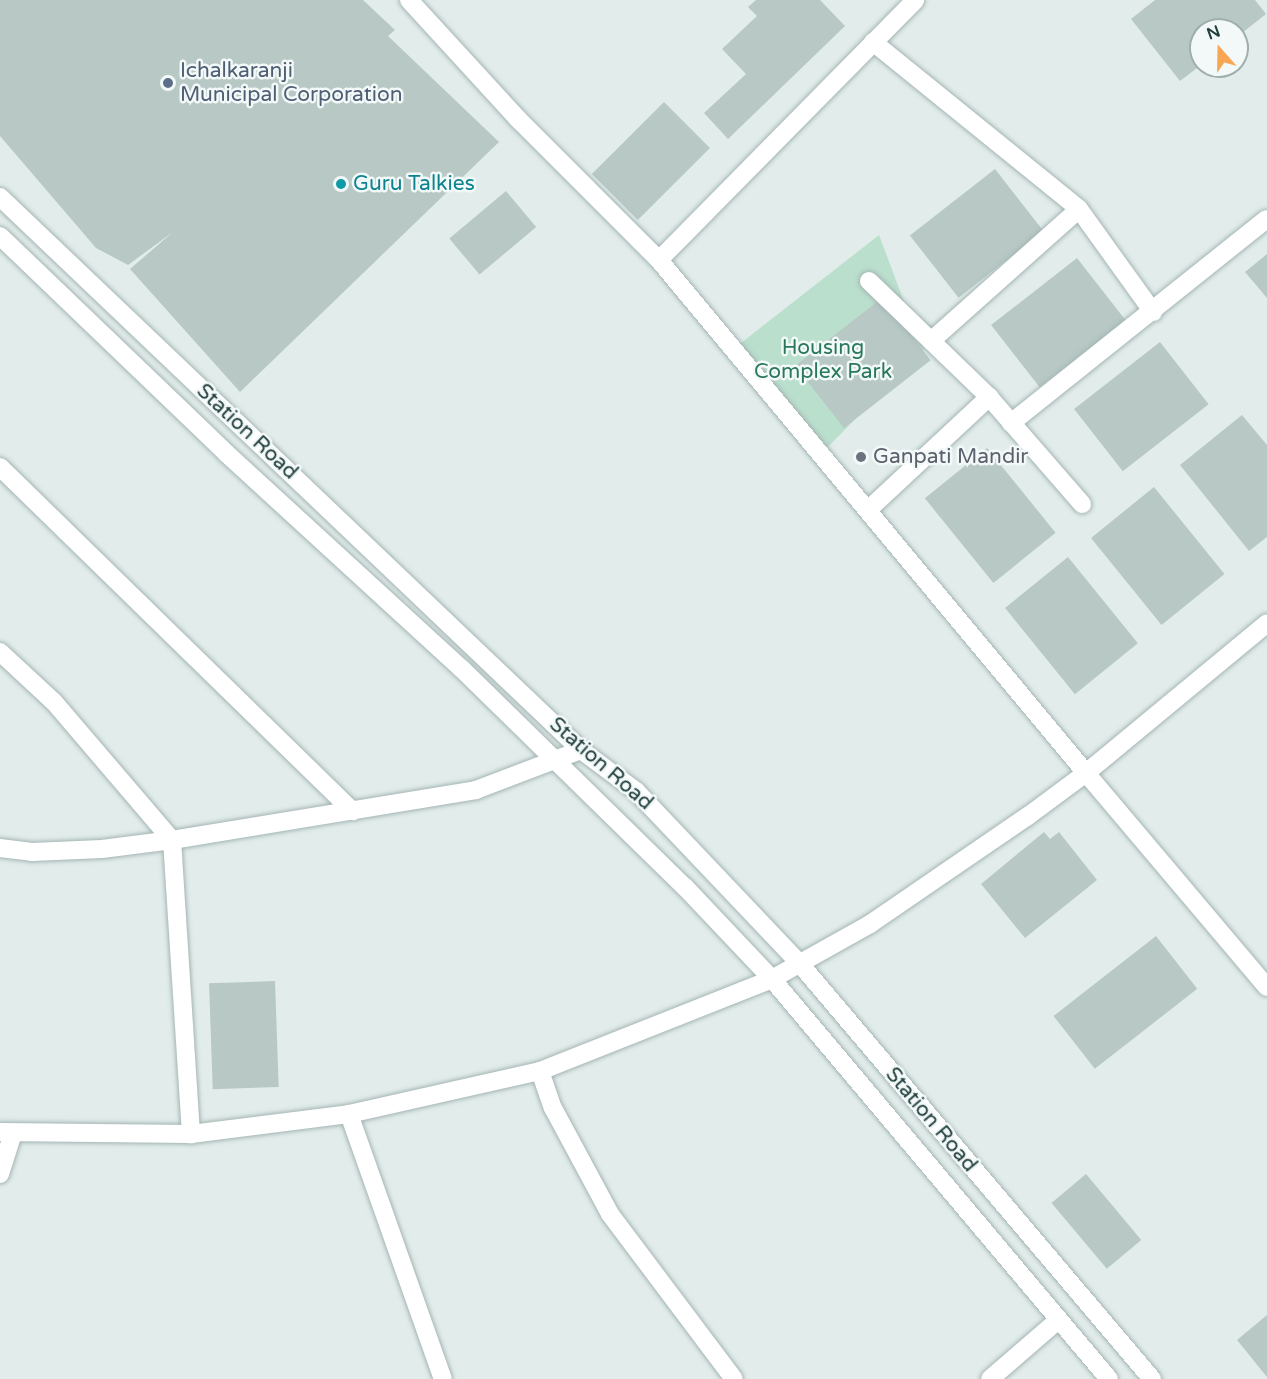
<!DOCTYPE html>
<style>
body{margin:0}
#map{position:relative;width:1267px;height:1379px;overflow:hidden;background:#e2edeb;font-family:"Varela Round",sans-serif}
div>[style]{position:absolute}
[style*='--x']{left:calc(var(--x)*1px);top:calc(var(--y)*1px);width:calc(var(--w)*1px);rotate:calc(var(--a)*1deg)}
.green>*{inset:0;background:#badfcd}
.building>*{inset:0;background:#b7c8c5;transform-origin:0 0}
.roads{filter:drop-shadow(0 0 2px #a4b5b4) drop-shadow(0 0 2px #a4b5b4)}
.minor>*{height:18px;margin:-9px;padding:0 9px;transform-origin:9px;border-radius:9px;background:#fff}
.tertiary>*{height:18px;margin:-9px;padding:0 9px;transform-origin:9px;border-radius:9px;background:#fff}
.secondary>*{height:18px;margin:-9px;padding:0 9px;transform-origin:9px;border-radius:9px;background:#fff}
.dots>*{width:16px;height:16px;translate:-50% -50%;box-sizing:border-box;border:3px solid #f3f9f8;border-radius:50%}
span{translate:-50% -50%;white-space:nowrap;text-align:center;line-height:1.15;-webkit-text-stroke:5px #f3f9f8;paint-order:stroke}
.service-label{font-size:21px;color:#4e5e75}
.left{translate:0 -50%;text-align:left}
.culture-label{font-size:21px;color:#0d838f}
.park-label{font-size:21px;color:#29785b}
.street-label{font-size:21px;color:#213f3e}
.worship-label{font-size:21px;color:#5b616d}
.north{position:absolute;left:1189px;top:18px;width:60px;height:60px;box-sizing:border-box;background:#f3f9f8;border:2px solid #9fafae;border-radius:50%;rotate:340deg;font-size:16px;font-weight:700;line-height:24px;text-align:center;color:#213f3e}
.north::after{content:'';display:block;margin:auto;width:21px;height:27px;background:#f9a654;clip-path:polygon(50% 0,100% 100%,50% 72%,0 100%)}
</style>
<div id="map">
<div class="green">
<i style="clip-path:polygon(879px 235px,906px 307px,940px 333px,819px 456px,732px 350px)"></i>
</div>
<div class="building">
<i style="clip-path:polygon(0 0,363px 0,395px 30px,388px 36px,499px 142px,240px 392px,130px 269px,173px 232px,128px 265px,96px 248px,0 136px)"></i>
<i style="clip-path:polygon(756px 0,820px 0,845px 26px,728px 139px,704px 113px,746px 74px,722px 49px,757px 16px,748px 7px)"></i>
<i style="clip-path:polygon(1155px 0,1255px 0,1266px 14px,1237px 37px,1237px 30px,1201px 30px,1201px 65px,1180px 81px,1131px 19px)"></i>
<i style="left:664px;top:102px;width:65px;height:102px;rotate:45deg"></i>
<i style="left:995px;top:169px;width:79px;height:108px;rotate:52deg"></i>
<i style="left:506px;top:191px;width:47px;height:74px;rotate:50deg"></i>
<i style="clip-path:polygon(1267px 254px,1267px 298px,1245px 272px)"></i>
<i style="left:1077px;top:258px;width:79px;height:109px;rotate:52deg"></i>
<i style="left:882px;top:298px;width:79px;height:110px;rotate:52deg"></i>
<i style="left:1160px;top:342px;width:79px;height:109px;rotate:52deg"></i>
<i style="clip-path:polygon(1242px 415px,1267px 445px,1267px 537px,1249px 551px,1180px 465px)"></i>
<i style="left:987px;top:448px;width:109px;height:80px;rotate:51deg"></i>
<i style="left:1154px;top:487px;width:112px;height:81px;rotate:51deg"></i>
<i style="left:1068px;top:557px;width:111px;height:81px;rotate:51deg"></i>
<i style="clip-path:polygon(1044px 832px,1050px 839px,1059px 832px,1097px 880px,1025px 938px,981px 884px)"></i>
<i style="left:1156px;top:936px;width:67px;height:130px;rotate:52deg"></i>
<i style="left:275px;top:981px;width:106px;height:66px;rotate:88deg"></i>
<i style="left:1086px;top:1174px;width:86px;height:45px;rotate:50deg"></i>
<i style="clip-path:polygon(1267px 1315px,1267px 1377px,1237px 1340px)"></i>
</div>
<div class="roads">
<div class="minor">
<i style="--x:409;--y:0;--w:161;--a:47.5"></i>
<i style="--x:518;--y:119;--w:199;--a:45"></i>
<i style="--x:659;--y:260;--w:667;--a:50.23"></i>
<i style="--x:873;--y:42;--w:265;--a:39"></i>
<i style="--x:1079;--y:209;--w:127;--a:54.3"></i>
<i style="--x:659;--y:260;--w:365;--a:-45.4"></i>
<i style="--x:869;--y:281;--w:167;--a:44"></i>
<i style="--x:989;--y:397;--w:142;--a:49"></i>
<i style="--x:931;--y:341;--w:198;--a:-41.7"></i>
<i style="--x:1011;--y:423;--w:327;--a:-38.6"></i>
<i style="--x:0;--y:467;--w:493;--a:44.3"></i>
<i style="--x:868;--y:510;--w:166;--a:-43"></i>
<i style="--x:0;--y:652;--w:74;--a:42.8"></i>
<i style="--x:54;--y:702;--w:182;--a:49.5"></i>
<i style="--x:172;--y:840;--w:308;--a:-9.3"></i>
<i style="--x:476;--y:790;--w:112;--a:-20.9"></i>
<i style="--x:0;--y:848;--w:32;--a:7"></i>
<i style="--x:32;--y:852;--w:70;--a:-2.5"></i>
<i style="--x:102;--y:849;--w:71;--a:-7.3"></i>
<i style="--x:172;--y:840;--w:295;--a:86.3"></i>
<i style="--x:540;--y:1071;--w:39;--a:71"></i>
<i style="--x:553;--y:1108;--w:120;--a:61.7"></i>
<i style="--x:610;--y:1214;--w:206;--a:53.1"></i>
<i style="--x:349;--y:1114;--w:281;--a:70.5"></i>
<i style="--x:0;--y:1174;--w:43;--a:-72.4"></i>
<i style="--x:990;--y:1379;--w:90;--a:-40.9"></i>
</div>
<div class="tertiary">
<i style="--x:1086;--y:773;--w:280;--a:49.8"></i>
<i style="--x:0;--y:1132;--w:191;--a:0.6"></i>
<i style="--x:191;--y:1134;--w:159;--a:-7.2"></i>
<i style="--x:349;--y:1114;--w:196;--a:-12.7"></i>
<i style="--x:540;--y:1071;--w:250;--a:-21.6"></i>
</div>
<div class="secondary">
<i style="--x:0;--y:197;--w:802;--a:43.59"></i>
<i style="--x:581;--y:750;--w:69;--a:36.7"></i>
<i style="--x:636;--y:791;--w:240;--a:46.5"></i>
<i style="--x:801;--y:965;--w:543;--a:49.71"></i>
<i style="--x:0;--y:236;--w:313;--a:43.8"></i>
<i style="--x:226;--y:453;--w:320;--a:42.5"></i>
<i style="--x:462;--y:669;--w:312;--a:44.4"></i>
<i style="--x:685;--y:887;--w:127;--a:46.6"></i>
<i style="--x:772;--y:979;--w:523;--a:49.89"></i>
<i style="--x:772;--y:979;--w:112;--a:-29.3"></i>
<i style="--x:870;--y:924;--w:191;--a:-34.4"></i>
<i style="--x:1028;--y:816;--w:72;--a:-36.6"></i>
<i style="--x:1086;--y:773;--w:235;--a:-39.6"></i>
</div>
</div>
<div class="dots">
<i style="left:168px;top:83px;background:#5c6f8a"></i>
<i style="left:341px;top:184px;background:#0f9aa8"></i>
<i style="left:861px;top:457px;background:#6b7280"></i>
</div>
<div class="service-label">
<span class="left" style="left:180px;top:83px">Ichalkaranji<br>Municipal Corporation</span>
</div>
<div class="culture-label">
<span class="left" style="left:353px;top:184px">Guru Talkies</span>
</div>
<div class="park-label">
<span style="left:823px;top:360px">Housing<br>Complex Park</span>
</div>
<div class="street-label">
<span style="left:247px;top:432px;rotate:43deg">Station Road</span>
<span style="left:601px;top:764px;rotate:41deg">Station Road</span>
<span style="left:931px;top:1120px;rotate:50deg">Station Road</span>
</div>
<div class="worship-label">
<span class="left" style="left:873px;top:457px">Ganpati Mandir</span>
</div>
<div class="north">N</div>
</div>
